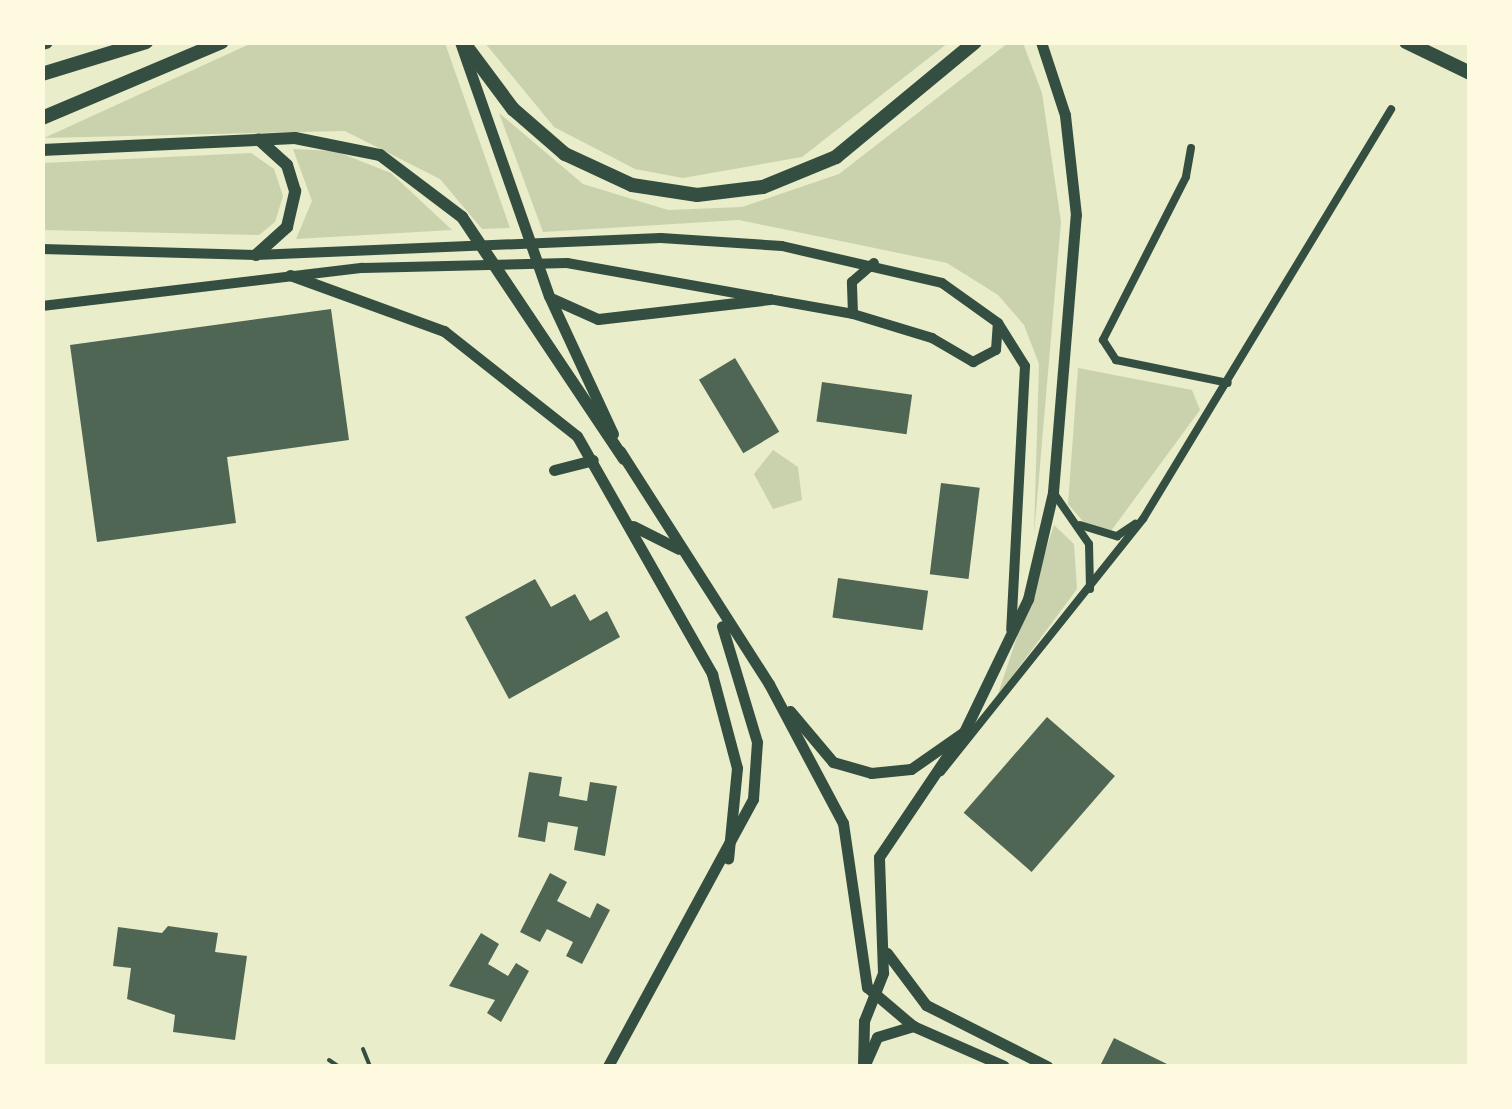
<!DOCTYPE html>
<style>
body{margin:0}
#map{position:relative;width:1512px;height:1109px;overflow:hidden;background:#e9edc9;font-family:Mulish,sans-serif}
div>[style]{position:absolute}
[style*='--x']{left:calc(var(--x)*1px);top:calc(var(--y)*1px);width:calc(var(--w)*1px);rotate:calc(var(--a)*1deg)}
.green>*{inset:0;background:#cad2ad}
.building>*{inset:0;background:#4f6655;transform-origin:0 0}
.service>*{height:4px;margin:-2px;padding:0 2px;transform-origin:2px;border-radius:2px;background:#344e41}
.minor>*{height:8px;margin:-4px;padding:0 4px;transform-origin:4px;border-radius:4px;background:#344e41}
.tertiary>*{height:10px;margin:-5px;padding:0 5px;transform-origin:5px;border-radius:5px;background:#344e41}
.secondary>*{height:11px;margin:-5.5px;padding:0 5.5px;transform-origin:5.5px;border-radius:5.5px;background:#344e41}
.primary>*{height:12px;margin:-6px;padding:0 6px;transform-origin:6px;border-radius:6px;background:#344e41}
.motorway>*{height:14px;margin:-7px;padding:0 7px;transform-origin:7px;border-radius:7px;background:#344e41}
span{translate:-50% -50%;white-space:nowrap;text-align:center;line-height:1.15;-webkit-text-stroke:8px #fefae0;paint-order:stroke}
.frame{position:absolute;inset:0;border:45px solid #fefae0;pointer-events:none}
</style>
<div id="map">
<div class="green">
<i style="clip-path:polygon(252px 43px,445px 43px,510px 228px,482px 229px,440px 179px,345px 131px,44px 138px)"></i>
<i style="clip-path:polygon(485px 43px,948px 43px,802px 157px,683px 178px,635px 169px,554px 127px)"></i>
<i style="clip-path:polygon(1008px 43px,1023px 43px,1042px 93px,1061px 222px,1034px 535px,1039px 364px,1024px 325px,998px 295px,947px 263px,739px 220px,543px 232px,499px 113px,583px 184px,668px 210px,742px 207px,839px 174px)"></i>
<i style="clip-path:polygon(293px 149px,335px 151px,391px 173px,452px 230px,296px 239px,312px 201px)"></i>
<i style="clip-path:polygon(251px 153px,274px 169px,283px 196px,275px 222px,259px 235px,43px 230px,43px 163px)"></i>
<i style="clip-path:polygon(1078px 368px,1192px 390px,1200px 410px,1111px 531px,1087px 526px,1068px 504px)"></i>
<i style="clip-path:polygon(773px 450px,798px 467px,802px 500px,773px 509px,754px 474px)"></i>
<i style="clip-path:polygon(1054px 525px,1074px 544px,1077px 589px,997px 697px)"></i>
</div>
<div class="building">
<i style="clip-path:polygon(331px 309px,349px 440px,227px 457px,236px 523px,97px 542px,70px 345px)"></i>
<i style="left:735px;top:358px;width:86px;height:42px;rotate:59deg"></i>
<i style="left:822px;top:382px;width:91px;height:40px;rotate:8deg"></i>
<i style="left:941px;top:483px;width:39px;height:92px;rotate:7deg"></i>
<i style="left:838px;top:578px;width:91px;height:40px;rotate:8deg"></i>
<i style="clip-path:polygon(535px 579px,551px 607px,575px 594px,590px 621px,607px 611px,620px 637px,509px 699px,465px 617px)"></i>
<i style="left:1047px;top:717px;width:90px;height:127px;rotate:41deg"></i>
<i style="clip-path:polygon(529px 772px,562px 777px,559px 796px,587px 801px,590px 782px,617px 786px,605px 856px,574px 850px,578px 827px,548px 822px,545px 842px,518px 837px)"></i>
<i style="clip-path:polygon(550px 873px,567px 882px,557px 901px,590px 918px,597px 903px,610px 910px,582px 964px,566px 956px,573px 942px,547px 929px,540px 942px,520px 932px)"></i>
<i style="clip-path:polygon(168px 926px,218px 933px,215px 952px,247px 956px,235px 1040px,173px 1032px,175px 1015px,127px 999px,131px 968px,113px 966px,118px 927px,162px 933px)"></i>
<i style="clip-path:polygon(481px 933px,499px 944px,488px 964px,508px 976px,516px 963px,529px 971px,501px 1022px,487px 1013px,495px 1000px,449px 986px)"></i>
<i style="clip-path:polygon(1114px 1038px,1171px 1066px,1100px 1066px)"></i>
</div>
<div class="service">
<i style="--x:363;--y:1049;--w:18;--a:68"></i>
<i style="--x:329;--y:1060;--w:11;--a:34"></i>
</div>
<div class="minor">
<i style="--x:1191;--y:148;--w:29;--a:100"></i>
<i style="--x:1186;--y:177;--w:183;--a:117"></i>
<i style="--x:1103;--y:340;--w:24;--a:57"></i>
<i style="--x:1116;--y:360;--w:114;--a:11.6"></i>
<i style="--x:1053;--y:492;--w:63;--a:55.3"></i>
<i style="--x:1089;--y:544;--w:45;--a:88.7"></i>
<i style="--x:1080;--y:525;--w:39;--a:17"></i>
<i style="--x:1117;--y:536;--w:22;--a:-34"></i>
<i style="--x:941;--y:772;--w:324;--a:-51.4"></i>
<i style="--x:1143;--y:519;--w:479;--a:-58.8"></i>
</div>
<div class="tertiary">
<i style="--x:42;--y:249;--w:214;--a:1.6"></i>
<i style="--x:256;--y:255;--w:405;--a:-2.4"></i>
<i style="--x:661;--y:238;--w:121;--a:3.8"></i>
<i style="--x:782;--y:246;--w:164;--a:13"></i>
<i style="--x:942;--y:283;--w:69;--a:35.5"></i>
<i style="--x:998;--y:323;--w:51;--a:57.9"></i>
<i style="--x:1025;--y:366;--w:264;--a:93"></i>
<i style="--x:42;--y:306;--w:323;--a:-6.8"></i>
<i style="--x:363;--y:268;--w:204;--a:-1.4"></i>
<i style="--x:567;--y:263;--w:291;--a:10.1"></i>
<i style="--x:853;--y:314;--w:83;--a:16.9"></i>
<i style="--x:932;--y:338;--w:48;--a:30.3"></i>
<i style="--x:973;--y:362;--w:26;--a:-28"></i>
<i style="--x:996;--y:350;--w:26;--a:-86"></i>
<i style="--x:853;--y:314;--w:32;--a:-92"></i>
<i style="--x:852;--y:282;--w:29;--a:-41"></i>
</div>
<div class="secondary">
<i style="--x:460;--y:42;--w:269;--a:70.7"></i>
<i style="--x:549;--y:296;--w:152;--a:65.1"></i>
<i style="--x:290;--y:275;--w:164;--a:20"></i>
<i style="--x:444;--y:331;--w:169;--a:38.3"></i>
<i style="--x:577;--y:436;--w:274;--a:60.4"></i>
<i style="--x:712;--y:674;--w:97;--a:75.1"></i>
<i style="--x:737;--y:768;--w:91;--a:95.6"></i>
<i style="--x:553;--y:299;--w:49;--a:24"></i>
<i style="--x:598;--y:319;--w:173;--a:-6.6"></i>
<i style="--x:620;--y:451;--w:277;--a:57.4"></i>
<i style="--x:769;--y:684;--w:157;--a:62"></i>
<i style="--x:843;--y:823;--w:166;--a:81.7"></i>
<i style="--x:867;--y:987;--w:60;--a:40.3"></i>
<i style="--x:913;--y:1026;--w:99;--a:23.7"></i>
<i style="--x:554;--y:470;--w:40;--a:-14.4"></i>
<i style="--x:633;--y:526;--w:51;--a:26.6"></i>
<i style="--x:790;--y:711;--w:67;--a:49.9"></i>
<i style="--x:833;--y:762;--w:40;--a:16"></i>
<i style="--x:871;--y:773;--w:40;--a:-5.7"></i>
<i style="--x:911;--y:769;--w:65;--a:-34.9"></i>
<i style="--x:964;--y:732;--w:148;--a:-64.3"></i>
<i style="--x:1028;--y:599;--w:110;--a:-76.8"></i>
<i style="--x:1053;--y:492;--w:278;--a:-85.3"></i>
<i style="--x:1076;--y:215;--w:101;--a:-96.3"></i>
<i style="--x:1065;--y:115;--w:77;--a:-108.2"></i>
<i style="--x:887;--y:953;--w:65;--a:53.1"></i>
<i style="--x:926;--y:1005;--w:136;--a:26.8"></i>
<i style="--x:866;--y:1062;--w:27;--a:-66"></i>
<i style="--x:877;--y:1037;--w:38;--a:-17"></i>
<i style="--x:608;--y:1066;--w:304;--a:-61.5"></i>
<i style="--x:753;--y:799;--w:57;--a:-86"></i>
<i style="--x:757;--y:742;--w:121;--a:-106.8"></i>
<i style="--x:863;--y:1066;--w:45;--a:-88.7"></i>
<i style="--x:864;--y:1021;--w:52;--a:-68.4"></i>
<i style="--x:883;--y:973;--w:116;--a:-92"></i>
<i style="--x:879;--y:857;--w:138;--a:-56"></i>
</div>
<div class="primary">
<i style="--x:42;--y:150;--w:253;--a:-2.7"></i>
<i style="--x:295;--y:138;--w:87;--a:11.3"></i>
<i style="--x:380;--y:155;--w:103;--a:37.1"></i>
<i style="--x:462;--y:217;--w:291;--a:56.2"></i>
<i style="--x:256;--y:255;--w:42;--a:-42.1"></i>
<i style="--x:287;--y:227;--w:37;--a:-77"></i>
<i style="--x:295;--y:191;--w:27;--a:-107"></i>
<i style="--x:287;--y:165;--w:38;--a:-138"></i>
</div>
<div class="motorway">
<i style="--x:463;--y:42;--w:84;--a:53.3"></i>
<i style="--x:513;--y:109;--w:69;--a:40.9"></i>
<i style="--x:565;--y:154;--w:74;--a:24.8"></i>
<i style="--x:632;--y:185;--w:66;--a:8.7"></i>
<i style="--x:697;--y:195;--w:66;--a:-6.9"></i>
<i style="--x:763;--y:187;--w:79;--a:-22.3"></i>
<i style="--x:836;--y:157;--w:180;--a:-39.6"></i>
<i style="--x:1406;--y:42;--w:71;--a:25.8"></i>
<i style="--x:42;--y:43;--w:4;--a:-14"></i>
<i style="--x:42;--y:74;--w:109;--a:-17.1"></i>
<i style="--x:42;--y:118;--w:195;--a:-22.9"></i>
</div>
<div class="frame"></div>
</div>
